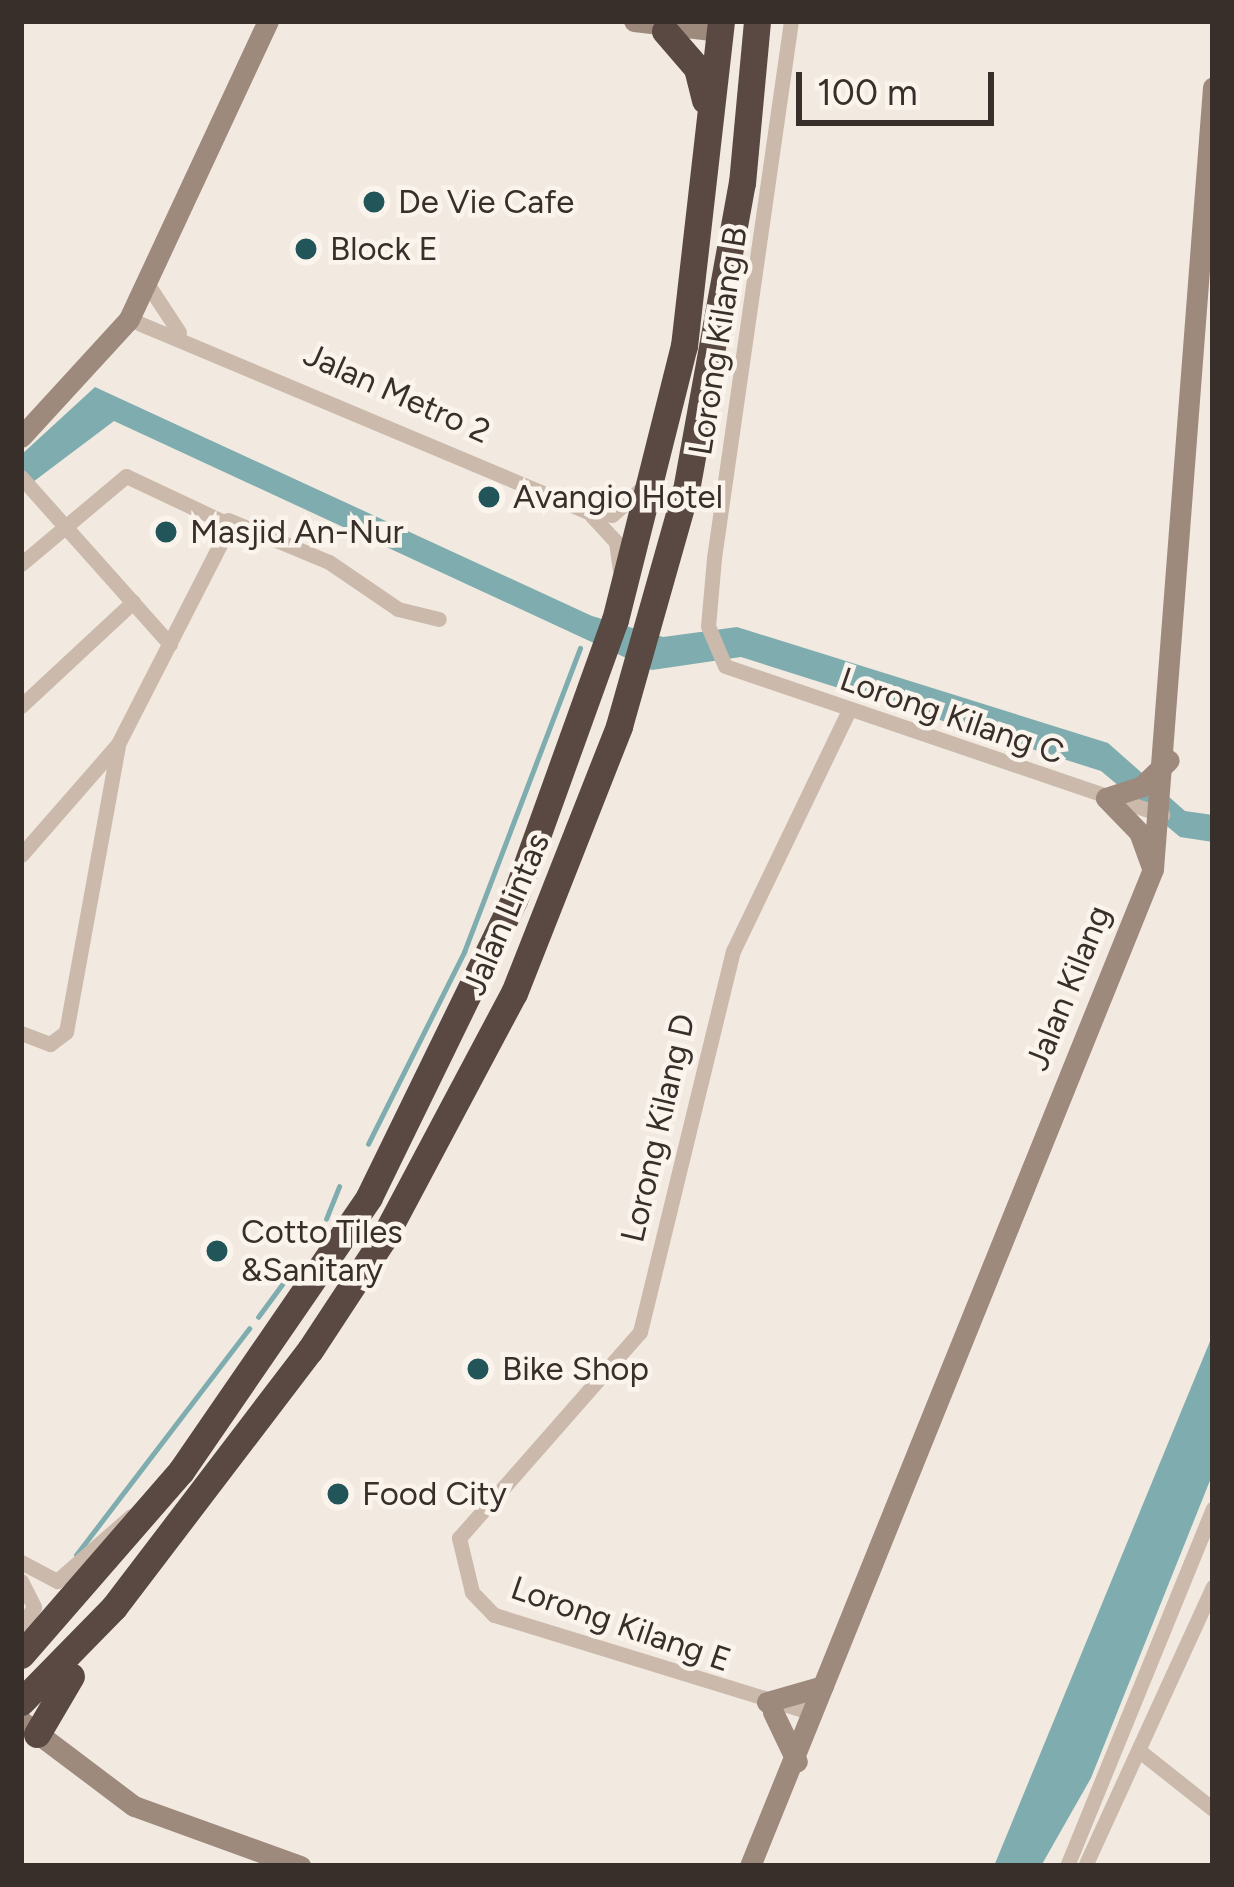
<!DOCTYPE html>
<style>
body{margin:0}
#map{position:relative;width:1234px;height:1887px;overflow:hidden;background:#f2eae0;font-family:Figtree,sans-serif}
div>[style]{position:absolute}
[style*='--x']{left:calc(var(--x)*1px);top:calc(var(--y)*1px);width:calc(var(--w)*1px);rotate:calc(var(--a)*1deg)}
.water>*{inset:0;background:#7fadaf}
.stream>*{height:4.5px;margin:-2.25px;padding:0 2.25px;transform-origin:2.25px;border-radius:2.25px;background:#7fadaf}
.street>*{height:15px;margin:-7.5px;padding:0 7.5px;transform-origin:7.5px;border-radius:7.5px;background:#cbbaac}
.secondary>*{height:21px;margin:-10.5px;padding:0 10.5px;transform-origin:10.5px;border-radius:10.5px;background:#9e897d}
.highway>*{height:27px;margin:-13.5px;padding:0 13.5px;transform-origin:13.5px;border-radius:13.5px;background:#594942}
.dots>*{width:33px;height:33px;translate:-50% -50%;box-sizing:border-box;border:6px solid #faf4ec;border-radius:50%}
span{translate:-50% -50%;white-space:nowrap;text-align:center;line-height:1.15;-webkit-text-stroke:9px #faf4ec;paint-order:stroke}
.poi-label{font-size:33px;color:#392f2a}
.left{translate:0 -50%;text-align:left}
.street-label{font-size:33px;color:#392f2a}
.frame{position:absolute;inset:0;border:24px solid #392f2a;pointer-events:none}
.scale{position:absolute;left:796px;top:72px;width:198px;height:54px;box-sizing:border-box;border:6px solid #392f2a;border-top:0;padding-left:15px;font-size:36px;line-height:42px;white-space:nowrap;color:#392f2a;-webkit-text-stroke:9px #faf4ec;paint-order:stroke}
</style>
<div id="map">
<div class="water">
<i style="clip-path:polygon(95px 387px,592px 616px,663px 637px,737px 627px,1108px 743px,1185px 811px,1213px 815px,1213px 842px,1180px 837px,1101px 771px,741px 657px,652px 670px,114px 421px,21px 491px,21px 455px)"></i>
<i style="clip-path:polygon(1213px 1334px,1213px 1473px,1091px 1778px,1041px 1866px,994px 1866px)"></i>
</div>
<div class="stream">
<i style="--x:368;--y:1144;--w:215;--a:-63.4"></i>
<i style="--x:464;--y:952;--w:325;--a:-69.1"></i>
<i style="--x:326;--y:1219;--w:35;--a:-68"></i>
<i style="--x:258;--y:1317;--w:47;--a:-53.6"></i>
<i style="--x:76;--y:1555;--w:285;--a:-52.6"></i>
</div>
<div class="street">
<i style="--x:791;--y:21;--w:542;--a:98.16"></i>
<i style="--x:714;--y:558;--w:68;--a:95"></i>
<i style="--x:708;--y:626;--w:43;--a:67"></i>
<i style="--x:725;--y:666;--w:462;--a:18.8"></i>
<i style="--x:146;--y:282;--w:60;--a:56.6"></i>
<i style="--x:129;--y:319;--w:499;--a:22.8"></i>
<i style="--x:589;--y:512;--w:23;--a:7"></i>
<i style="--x:612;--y:515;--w:40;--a:-42"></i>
<i style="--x:21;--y:477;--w:224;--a:48.3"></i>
<i style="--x:591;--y:515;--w:37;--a:47"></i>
<i style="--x:616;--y:542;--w:28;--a:82"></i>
<i style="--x:228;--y:520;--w:109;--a:22.6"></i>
<i style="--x:329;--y:562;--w:83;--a:34.3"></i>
<i style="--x:398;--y:609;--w:42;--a:13.7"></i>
<i style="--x:21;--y:564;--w:137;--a:-40"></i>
<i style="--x:126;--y:476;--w:115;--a:25.2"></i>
<i style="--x:230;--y:525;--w:246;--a:117.1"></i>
<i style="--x:118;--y:744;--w:147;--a:131.1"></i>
<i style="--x:21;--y:706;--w:153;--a:-42.9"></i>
<i style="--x:21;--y:1033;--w:31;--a:21"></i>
<i style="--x:50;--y:1044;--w:20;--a:-37"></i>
<i style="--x:66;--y:1032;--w:290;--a:-79.7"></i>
<i style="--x:21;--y:1562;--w:41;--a:27.8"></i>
<i style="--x:57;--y:1581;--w:98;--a:-41.3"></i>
<i style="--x:21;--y:1581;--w:29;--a:63"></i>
<i style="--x:34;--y:1607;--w:25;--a:122"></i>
<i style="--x:813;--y:1713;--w:334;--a:-162.9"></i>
<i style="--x:494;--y:1615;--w:32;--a:-134"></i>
<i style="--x:472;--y:1592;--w:56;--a:-103.5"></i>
<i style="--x:459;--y:1538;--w:274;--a:-48.7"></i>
<i style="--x:640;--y:1332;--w:392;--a:-76.3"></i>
<i style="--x:733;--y:951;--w:265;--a:-64.3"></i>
<i style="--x:1142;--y:1753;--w:90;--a:38.3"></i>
<i style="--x:1067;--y:1866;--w:386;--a:-67.8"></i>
<i style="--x:1085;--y:1866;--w:307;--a:-65.4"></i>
</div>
<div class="secondary">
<i style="--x:634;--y:21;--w:87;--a:6.6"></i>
<i style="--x:21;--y:437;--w:160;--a:-47.5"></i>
<i style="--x:129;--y:319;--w:329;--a:-65"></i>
<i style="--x:1106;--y:798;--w:47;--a:45.9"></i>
<i style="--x:1139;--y:832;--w:38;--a:70"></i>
<i style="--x:1106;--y:798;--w:38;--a:-18"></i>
<i style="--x:1142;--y:786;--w:37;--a:-44"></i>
<i style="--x:767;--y:1702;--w:58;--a:-15.9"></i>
<i style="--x:773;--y:1712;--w:55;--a:64.4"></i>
<i style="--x:21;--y:1721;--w:141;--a:37"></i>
<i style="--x:134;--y:1806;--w:177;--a:19.9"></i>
<i style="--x:750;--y:1866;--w:1075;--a:-67.99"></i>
<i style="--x:1153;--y:869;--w:784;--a:-85.61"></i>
</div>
<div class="highway">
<i style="--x:665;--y:31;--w:49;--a:49.1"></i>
<i style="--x:697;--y:68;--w:33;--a:76"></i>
<i style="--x:21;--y:1655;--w:244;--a:-49"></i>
<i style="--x:181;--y:1471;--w:332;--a:-55.5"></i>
<i style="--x:369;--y:1197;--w:331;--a:-64"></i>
<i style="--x:514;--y:900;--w:298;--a:-70.2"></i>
<i style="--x:615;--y:620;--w:283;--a:-75.9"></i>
<i style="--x:684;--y:346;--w:327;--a:-83.5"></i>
<i style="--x:21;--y:1702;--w:133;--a:-45.6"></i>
<i style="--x:114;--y:1607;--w:323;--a:-52.7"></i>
<i style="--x:310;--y:1350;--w:133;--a:-56.7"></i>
<i style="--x:383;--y:1239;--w:279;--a:-62"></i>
<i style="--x:514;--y:993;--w:287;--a:-68.5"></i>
<i style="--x:619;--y:726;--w:245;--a:-74.2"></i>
<i style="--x:686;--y:490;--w:312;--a:-79.7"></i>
<i style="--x:742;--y:183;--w:163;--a:-84.7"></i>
<i style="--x:37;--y:1734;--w:67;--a:-59.6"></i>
</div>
<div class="dots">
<i style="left:374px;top:202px;background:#215559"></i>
<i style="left:306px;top:249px;background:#215559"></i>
<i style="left:489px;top:497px;background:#215559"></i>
<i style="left:166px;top:532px;background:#215559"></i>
<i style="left:217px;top:1251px;background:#215559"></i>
<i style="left:478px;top:1369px;background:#215559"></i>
<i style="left:338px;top:1494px;background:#215559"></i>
</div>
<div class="poi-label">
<span class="left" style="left:398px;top:202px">De Vie Cafe</span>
<span class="left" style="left:330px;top:249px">Block E</span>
<span class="left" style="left:513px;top:497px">Avangio Hotel</span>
<span class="left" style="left:190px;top:532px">Masjid An-Nur</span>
<span class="left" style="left:241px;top:1251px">Cotto Tiles<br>&amp;Sanitary</span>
<span class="left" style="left:502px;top:1369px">Bike Shop</span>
<span class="left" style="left:362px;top:1494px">Food City</span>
</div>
<div class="street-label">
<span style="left:718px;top:341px;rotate:-81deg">Lorong Kilang B</span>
<span style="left:397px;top:393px;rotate:24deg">Jalan Metro 2</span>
<span style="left:952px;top:716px;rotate:19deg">Lorong Kilang C</span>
<span style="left:506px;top:914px;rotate:-67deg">Jalan Lintas</span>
<span style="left:1068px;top:988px;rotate:-68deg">Jalan Kilang</span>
<span style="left:658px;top:1128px;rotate:-77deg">Lorong Kilang D</span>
<span style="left:621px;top:1624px;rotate:19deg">Lorong Kilang E</span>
</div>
<div class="frame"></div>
<div class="scale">100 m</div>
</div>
